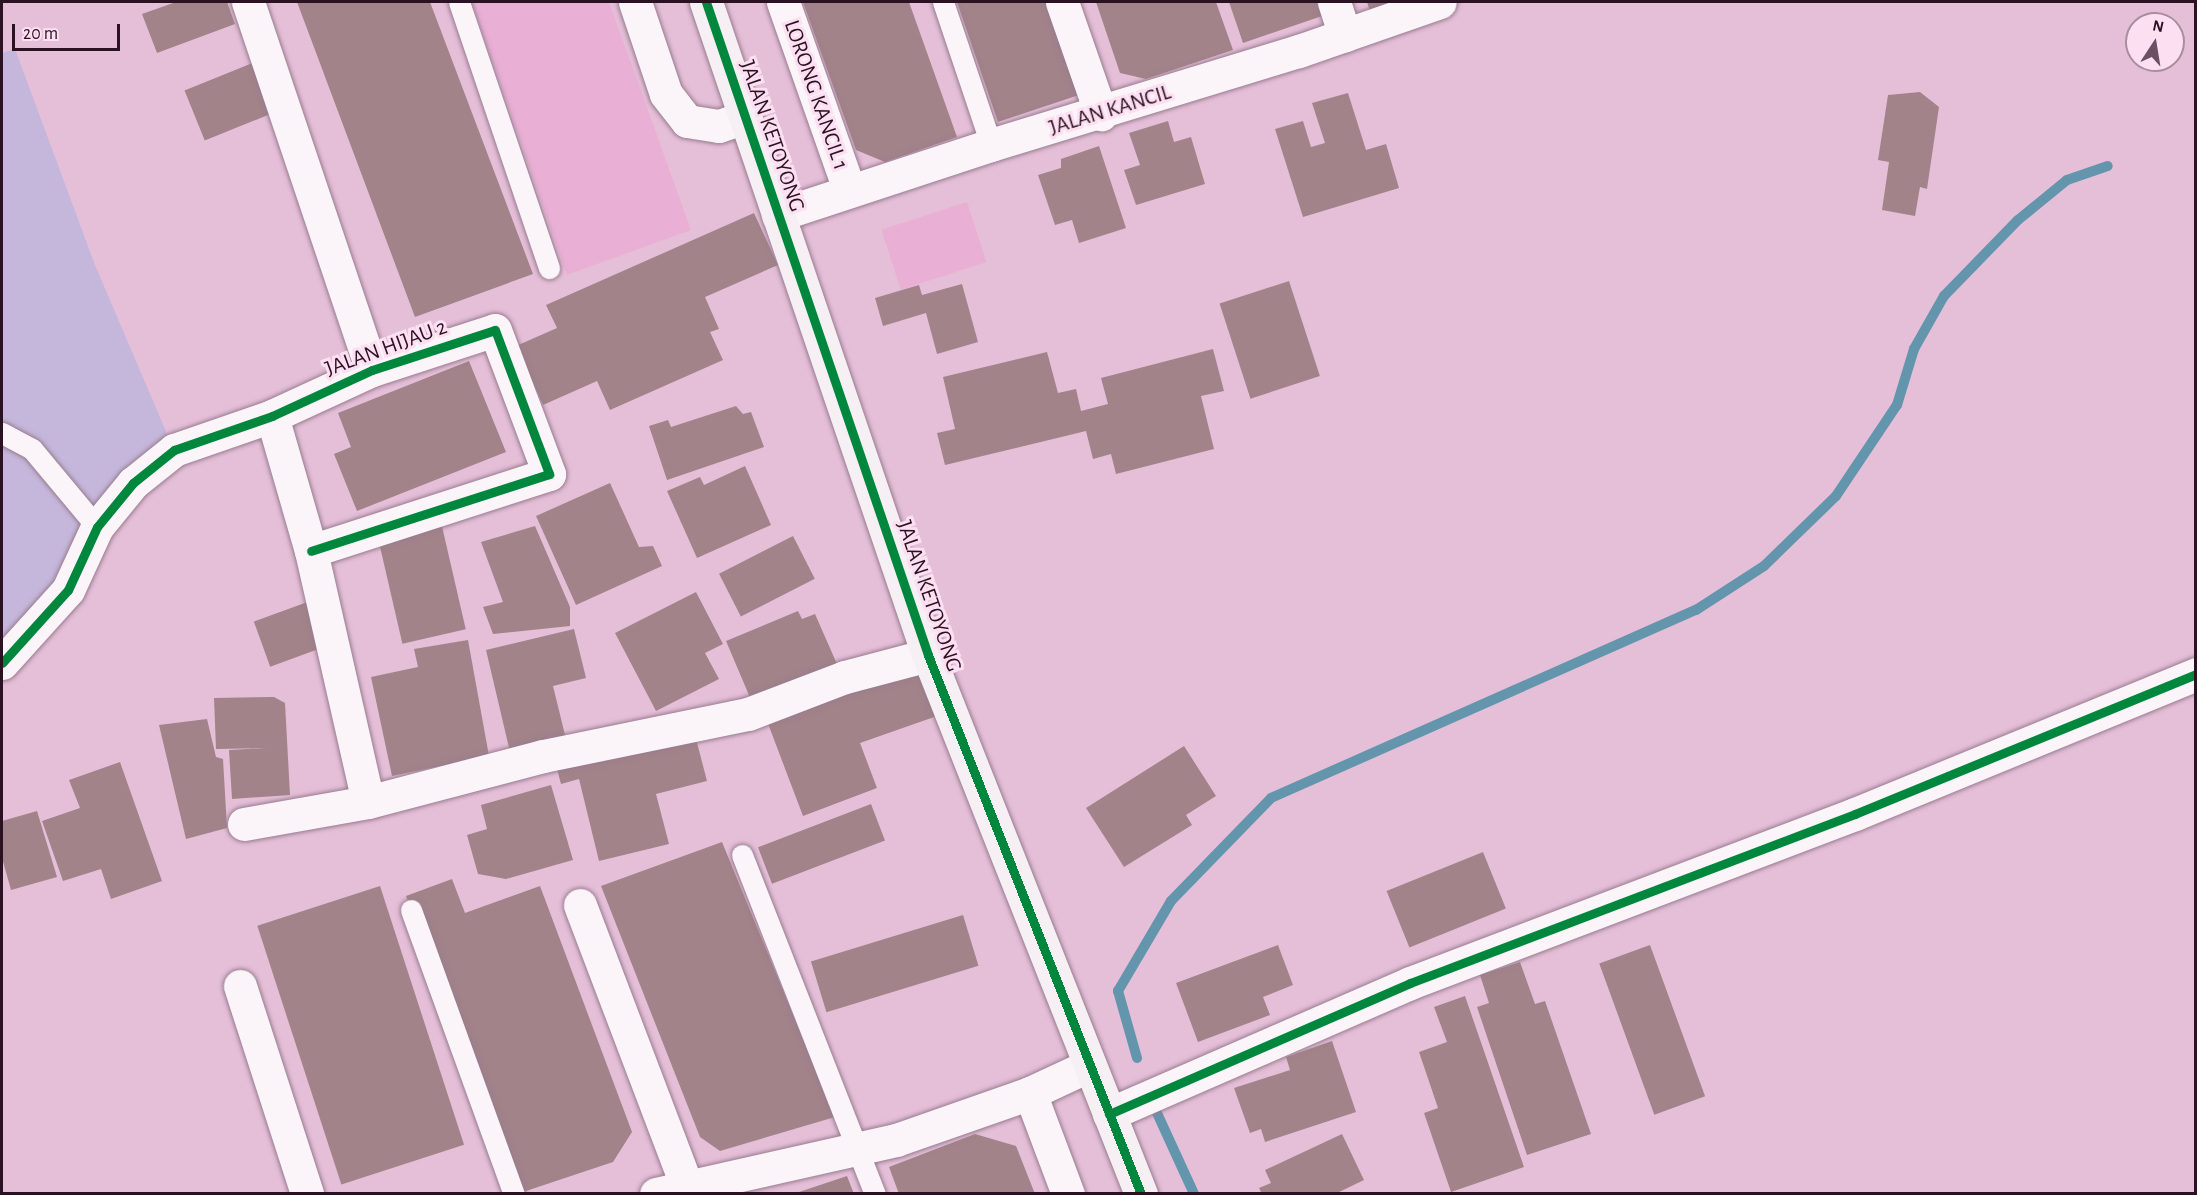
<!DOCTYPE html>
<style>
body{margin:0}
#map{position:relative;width:2197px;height:1195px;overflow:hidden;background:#e5bfd8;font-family:"Alegreya Sans",sans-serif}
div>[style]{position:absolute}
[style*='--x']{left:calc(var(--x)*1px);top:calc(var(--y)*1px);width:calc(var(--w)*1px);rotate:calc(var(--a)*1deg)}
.built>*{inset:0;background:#e9afd5;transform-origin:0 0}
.green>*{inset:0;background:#c5b7dc}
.stream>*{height:10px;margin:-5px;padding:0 5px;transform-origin:5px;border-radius:5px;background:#6395ad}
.building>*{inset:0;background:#a28389;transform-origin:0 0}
.roads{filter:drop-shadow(0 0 2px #987c8f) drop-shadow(0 0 2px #987c8f)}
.lane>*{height:21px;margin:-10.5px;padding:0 10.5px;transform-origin:10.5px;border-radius:10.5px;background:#fbf5f9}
.street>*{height:33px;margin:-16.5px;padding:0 16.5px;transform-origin:16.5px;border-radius:16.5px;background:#fbf5f9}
.secondary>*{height:33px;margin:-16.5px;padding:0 16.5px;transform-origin:16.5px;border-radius:16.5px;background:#f6eff3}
.cycleway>*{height:9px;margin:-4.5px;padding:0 4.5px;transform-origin:4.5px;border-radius:4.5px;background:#00873e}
span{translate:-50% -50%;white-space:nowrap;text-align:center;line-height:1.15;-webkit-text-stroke:6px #fcdff1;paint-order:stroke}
.street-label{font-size:22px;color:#2b1223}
.frame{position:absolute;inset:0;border:3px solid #2b1223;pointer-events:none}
.north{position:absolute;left:2125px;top:12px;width:60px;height:60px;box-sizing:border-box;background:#fcdff1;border:2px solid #a88d9f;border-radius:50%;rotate:12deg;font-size:16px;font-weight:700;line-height:24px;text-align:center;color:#2b1223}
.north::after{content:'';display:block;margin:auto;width:21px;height:27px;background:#6c4f62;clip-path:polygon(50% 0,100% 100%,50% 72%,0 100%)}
.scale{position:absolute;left:12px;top:24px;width:108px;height:27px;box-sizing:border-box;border:3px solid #2b1223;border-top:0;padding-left:8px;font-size:18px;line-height:21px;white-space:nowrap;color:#2b1223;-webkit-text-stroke:4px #fcdff1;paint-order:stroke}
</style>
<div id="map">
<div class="built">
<i style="clip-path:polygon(472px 2px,609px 2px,691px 230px,567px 275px)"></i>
<i style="left:967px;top:202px;width:63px;height:90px;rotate:72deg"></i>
</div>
<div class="green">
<i style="clip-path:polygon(15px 49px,95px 265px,174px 450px,18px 646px,2px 633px,2px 53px)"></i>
</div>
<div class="stream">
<i style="--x:1137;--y:1058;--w:70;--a:-105.8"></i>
<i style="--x:1118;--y:991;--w:104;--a:-59.5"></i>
<i style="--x:1171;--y:901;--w:144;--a:-45.8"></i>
<i style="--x:1271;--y:798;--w:465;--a:-23.9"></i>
<i style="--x:1696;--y:610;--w:81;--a:-32.9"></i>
<i style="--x:1764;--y:566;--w:100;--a:-44.2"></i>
<i style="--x:1836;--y:496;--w:110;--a:-56.2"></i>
<i style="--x:1897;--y:405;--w:59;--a:-73.1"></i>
<i style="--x:1914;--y:349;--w:61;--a:-60.5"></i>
<i style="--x:1944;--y:296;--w:106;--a:-45.8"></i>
<i style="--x:2018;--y:220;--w:63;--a:-39.2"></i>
<i style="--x:2067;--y:180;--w:43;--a:-18.9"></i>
<i style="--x:1157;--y:1113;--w:89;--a:65.4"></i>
</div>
<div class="building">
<i style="clip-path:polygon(176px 2px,227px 2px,235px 24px,157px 53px,142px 14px)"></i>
<i style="clip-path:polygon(297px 2px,430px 2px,533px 274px,415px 317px)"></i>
<i style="clip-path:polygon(803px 2px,909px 2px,957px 137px,885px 162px,856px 150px)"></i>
<i style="clip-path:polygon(957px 2px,1057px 2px,1088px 92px,998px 122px)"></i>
<i style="clip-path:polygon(1096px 2px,1216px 2px,1233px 50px,1146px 79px,1120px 73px)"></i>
<i style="clip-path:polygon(1229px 2px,1331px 2px,1334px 12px,1243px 43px)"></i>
<i style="clip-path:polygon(1367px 2px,1395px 2px,1370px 11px)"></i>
<i style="left:255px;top:62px;width:54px;height:76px;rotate:68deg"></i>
<i style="clip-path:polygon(1920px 92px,1939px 107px,1927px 189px,1920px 187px,1915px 216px,1882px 210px,1889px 162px,1878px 160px,1888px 95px)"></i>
<i style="clip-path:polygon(1348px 93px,1366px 150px,1386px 144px,1399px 188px,1303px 217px,1275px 129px,1303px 121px,1311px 147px,1325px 143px,1312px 103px)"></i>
<i style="clip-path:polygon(1168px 121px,1174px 142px,1191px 137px,1205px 184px,1136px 205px,1124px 170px,1140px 165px,1129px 133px)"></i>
<i style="clip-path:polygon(1099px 146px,1126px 228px,1079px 243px,1072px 220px,1055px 225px,1038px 175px,1061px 168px,1061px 159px)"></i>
<i style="clip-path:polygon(754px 213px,778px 265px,705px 297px,719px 329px,710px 332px,723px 360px,610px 410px,597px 381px,543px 405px,516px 346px,557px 328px,546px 305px)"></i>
<i style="left:1289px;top:281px;width:100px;height:73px;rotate:72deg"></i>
<i style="clip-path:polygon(962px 284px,978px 342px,937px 354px,926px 313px,883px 326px,875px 298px,919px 285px,922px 295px)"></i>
<i style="clip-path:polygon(1213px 349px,1224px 391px,1201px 396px,1214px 449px,1116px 474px,1111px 454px,1093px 459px,1086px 431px,945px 465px,937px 433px,955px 429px,943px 377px,1047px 352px,1058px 393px,1076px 389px,1081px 411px,1108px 404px,1101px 378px)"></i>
<i style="clip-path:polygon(469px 361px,506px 452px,357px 511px,334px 454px,351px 447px,338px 413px)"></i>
<i style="clip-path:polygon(736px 406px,743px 414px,751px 412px,764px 447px,667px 480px,649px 426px,668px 420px,671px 427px)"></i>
<i style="clip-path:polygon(745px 466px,771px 525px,697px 558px,667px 491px,700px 477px,704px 485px)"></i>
<i style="clip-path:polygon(610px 483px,639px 547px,653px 546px,662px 566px,576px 605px,536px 516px)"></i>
<i style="left:441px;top:522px;width:110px;height:65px;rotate:77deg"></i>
<i style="clip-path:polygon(535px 526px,570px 607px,570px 626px,493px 634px,483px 607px,503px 602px,481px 542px)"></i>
<i style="left:793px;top:536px;width:48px;height:83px;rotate:63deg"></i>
<i style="clip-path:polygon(696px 592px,723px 644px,705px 653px,719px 679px,656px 711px,615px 633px)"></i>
<i style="left:313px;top:600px;width:48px;height:63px;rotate:70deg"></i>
<i style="clip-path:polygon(798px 611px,802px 619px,815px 614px,840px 671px,754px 707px,726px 641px)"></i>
<i style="clip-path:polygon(574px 629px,586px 678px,553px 686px,566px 739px,510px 752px,486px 650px)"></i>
<i style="clip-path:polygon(468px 640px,489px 756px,392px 776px,371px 677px,418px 667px,414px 649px)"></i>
<i style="clip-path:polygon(922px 669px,937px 716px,860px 743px,877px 788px,803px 816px,767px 721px)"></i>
<i style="clip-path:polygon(274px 697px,285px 703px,290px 795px,232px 799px,229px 750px,267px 748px,216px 749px,214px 698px)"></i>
<i style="clip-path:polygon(207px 719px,216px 757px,223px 759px,227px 828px,186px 839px,159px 725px)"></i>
<i style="clip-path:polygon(694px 731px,707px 781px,656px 794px,669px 844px,599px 861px,579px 779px,561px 784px,556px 765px)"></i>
<i style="clip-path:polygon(1184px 746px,1216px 796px,1186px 815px,1192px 825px,1124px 867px,1086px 808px)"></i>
<i style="clip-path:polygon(120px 762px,162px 881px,111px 899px,101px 869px,63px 881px,42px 821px,80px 808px,69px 780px)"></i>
<i style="clip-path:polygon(551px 785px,573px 860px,506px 879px,478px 874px,467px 835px,487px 829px,481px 805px)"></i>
<i style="left:871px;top:804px;width:39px;height:121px;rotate:69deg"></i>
<i style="clip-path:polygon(37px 811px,57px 877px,11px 890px,2px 858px,2px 821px)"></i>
<i style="clip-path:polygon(722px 842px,835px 1117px,720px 1151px,700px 1137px,601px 886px)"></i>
<i style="left:1483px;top:852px;width:61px;height:104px;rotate:68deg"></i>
<i style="clip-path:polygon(452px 879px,465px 913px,540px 886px,632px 1132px,613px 1162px,517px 1194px,406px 896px)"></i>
<i style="left:380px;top:886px;width:272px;height:129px;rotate:72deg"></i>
<i style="left:963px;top:915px;width:53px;height:159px;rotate:73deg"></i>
<i style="clip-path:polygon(1278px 945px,1293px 985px,1263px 997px,1270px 1015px,1198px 1042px,1176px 983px)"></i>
<i style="left:1650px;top:945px;width:161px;height:54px;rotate:70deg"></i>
<i style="clip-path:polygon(1520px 962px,1535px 1004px,1545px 1001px,1591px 1134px,1527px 1155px,1477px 1007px,1489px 1003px,1480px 975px)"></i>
<i style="clip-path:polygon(1465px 996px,1524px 1167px,1451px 1192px,1424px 1113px,1438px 1108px,1419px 1052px,1447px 1042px,1434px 1007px)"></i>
<i style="clip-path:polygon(1332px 1041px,1356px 1112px,1265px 1142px,1261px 1129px,1250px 1133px,1234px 1088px,1290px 1070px,1286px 1057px)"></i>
<i style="clip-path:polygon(975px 1134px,1016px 1146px,1035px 1194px,899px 1194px,889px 1167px)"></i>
<i style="clip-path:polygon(1342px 1134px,1364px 1180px,1335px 1194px,1262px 1194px,1259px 1188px,1271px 1183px,1265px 1170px)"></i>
<i style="clip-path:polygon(847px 1176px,854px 1194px,796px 1194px,796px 1193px)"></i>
</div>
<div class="roads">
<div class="lane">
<i style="--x:459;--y:2;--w:281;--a:71.3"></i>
<i style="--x:943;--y:2;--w:151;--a:71.4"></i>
<i style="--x:2;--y:433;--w:34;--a:28"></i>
<i style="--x:32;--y:449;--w:102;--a:50.2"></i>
<i style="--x:742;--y:855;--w:364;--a:68.6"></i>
<i style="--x:411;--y:910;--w:302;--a:70.1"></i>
</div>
<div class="street">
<i style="--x:248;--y:2;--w:388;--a:71.4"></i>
<i style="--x:635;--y:2;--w:97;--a:71.4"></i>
<i style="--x:666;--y:94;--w:34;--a:52"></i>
<i style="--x:687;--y:121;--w:32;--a:9"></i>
<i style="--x:719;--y:126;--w:28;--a:-19"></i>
<i style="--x:783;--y:2;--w:198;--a:70.6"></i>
<i style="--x:1062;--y:2;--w:119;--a:70.8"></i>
<i style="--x:1334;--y:2;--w:35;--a:72"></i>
<i style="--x:778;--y:215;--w:224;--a:-18.2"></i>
<i style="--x:991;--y:145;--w:322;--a:-17"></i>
<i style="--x:1299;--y:51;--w:149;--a:-19.2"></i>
<i style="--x:272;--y:416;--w:141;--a:73.9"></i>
<i style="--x:311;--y:551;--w:257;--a:77.2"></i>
<i style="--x:2;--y:663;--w:98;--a:-47.9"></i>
<i style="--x:68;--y:590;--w:69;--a:-65.3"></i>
<i style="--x:97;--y:527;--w:57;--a:-50.7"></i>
<i style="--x:133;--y:483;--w:53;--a:-38.8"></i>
<i style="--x:174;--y:450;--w:104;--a:-19.1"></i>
<i style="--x:272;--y:416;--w:110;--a:-24.7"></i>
<i style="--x:372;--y:370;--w:129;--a:-18"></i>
<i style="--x:495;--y:330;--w:154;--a:69.4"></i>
<i style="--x:549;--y:474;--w:250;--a:162.1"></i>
<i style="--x:244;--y:824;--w:126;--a:-10.1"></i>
<i style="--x:368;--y:802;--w:181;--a:-14.7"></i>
<i style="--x:543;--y:756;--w:209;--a:-11.6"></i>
<i style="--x:748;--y:714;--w:104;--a:-20.9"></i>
<i style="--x:845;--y:677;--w:86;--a:-14.8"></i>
<i style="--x:580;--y:905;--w:309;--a:69.2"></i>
<i style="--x:240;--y:986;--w:219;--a:72.1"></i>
<i style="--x:1030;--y:1093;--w:108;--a:69.4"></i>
<i style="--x:1109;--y:1114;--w:328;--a:-23.5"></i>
<i style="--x:1410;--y:983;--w:476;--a:-20.8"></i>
<i style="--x:1855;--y:814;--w:369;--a:-22.3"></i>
<i style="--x:656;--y:1194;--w:246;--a:-12.7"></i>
<i style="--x:896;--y:1140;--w:142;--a:-19.3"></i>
<i style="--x:1030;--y:1093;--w:66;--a:-25"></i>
</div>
<div class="secondary">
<i style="--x:706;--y:2;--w:690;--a:71.22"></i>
<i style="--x:928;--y:655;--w:580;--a:68.44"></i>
</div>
</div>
<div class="cycleway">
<i style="--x:706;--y:2;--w:690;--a:71.22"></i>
<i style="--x:928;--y:655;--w:580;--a:68.44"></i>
<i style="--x:2;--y:663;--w:98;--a:-47.9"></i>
<i style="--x:68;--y:590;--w:69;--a:-65.3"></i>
<i style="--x:97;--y:527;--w:57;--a:-50.7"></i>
<i style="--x:133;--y:483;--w:53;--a:-38.8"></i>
<i style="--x:174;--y:450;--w:104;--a:-19.1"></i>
<i style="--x:272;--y:416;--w:110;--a:-24.7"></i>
<i style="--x:372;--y:370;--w:129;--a:-18"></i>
<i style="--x:495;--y:330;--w:154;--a:69.4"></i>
<i style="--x:549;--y:474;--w:250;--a:162.1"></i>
<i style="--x:1109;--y:1114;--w:328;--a:-23.5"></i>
<i style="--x:1410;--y:983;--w:476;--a:-20.8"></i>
<i style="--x:1855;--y:814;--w:369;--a:-22.3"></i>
</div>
<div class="street-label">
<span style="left:816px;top:95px;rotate:71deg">LORONG KANCIL 1</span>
<span style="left:1110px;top:110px;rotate:-17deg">JALAN KANCIL</span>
<span style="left:772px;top:136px;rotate:71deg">JALAN KETOYONG</span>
<span style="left:386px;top:348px;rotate:-20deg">JALAN HIJAU 2</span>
<span style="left:929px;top:596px;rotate:71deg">JALAN KETOYONG</span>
</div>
<div class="frame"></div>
<div class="north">N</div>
<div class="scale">20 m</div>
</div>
